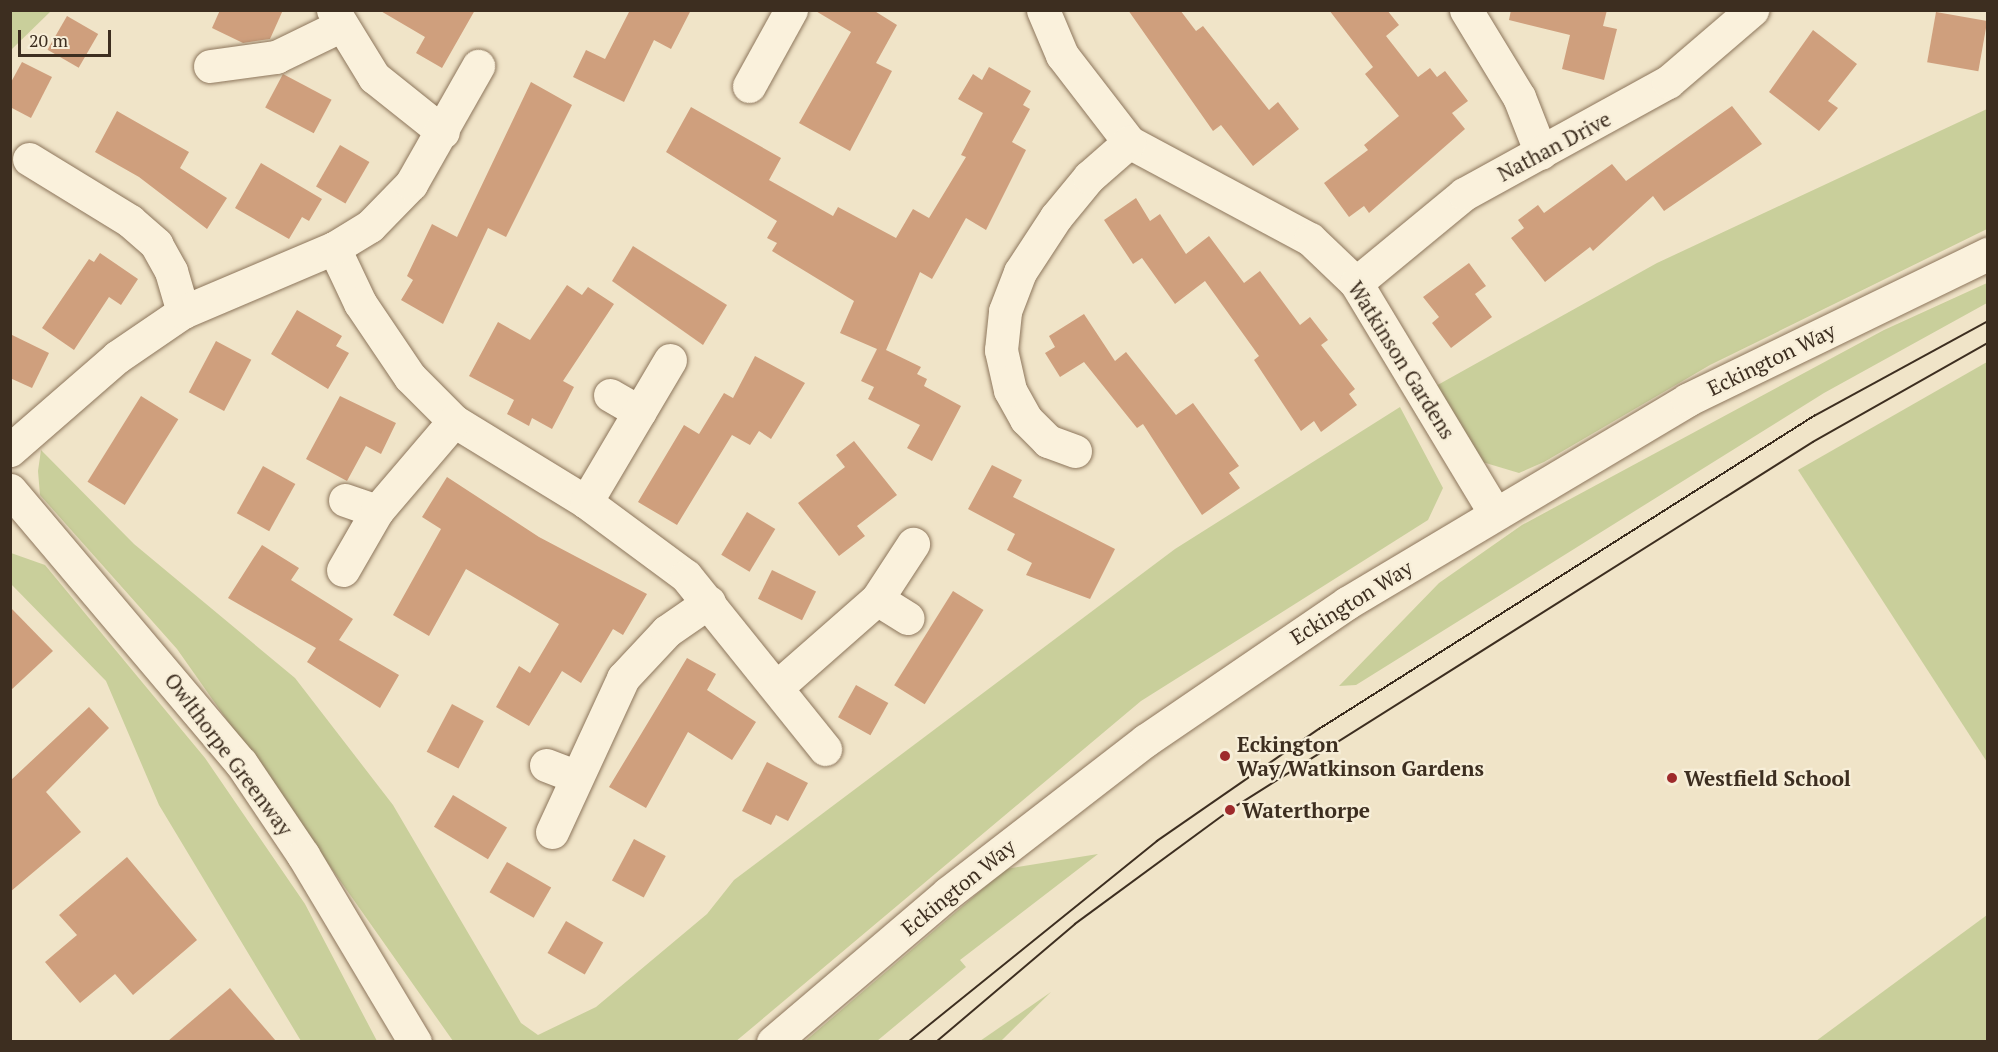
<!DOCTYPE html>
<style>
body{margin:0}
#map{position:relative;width:1998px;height:1052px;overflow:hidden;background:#f0e4c8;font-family:"PT Serif",serif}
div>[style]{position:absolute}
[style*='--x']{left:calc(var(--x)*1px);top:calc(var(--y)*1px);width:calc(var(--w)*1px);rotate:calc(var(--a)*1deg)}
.green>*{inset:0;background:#c9cf9b}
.building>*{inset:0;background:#cf9f7d;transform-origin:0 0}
.roads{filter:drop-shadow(0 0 2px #8d765c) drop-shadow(0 0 2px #8d765c)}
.street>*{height:33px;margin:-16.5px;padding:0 16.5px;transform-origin:16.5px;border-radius:16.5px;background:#faf1dc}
.secondary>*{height:33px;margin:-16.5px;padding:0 16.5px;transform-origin:16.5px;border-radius:16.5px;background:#faf1dc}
.tram>*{height:1.5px;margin:-0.75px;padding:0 0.75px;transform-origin:0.75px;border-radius:0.75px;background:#3d2e20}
.dots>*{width:16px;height:16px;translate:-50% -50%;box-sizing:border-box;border:3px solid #f7eed8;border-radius:50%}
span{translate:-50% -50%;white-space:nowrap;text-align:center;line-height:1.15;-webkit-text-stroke:4.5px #f7eed8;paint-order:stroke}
.street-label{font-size:21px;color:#3d2e20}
.poi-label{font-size:21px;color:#3d2e20;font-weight:700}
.left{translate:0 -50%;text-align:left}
.frame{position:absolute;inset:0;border:12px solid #3d2e20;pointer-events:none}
.scale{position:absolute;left:18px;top:30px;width:93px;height:27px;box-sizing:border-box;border:3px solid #3d2e20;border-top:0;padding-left:8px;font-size:18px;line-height:21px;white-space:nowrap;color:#3d2e20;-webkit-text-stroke:4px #f7eed8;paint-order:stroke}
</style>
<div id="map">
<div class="green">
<i style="clip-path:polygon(11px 10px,51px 10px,51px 11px,11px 50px)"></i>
<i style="clip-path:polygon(1987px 109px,1987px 229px,1710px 365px,1544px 462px,1519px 473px,1479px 461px,1434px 387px,1657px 263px)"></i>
<i style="clip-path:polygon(1987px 283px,1987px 303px,1824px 393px,1356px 685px,1339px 686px,1439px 583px,1522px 525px,1884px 330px)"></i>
<i style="clip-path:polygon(1987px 362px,1987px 762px,1798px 470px)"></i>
<i style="clip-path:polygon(1400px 407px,1443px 488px,1428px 520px,1141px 701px,735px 1042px,453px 1041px,177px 649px,40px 495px,38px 471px,41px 450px,134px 544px,295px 678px,393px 805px,521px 1023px,538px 1035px,596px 1007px,707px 914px,734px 880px,1175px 549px)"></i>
<i style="clip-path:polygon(11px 553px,45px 565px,205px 758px,305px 904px,377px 1041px,301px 1041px,159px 805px,106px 681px,11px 584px)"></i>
<i style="clip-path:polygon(1098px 854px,960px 960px,966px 967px,877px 1041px,804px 1042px,1006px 869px)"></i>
<i style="clip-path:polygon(1987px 915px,1987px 1041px,1816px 1041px)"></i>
<i style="clip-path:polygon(1051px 992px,1001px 1041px,980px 1041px)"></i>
</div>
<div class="building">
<i style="clip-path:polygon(220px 10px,283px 10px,270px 39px,243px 43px,212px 28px)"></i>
<i style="clip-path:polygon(379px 10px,475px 10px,442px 68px,416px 53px,425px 37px)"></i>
<i style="clip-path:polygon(630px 10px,691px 10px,671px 49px,654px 40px,624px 102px,573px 77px,586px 50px,605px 59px)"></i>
<i style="clip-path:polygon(814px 10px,873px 10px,897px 25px,876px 63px,892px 71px,850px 151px,799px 123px,851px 32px)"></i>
<i style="clip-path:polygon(1128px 10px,1180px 10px,1196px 31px,1203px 26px,1269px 110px,1278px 102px,1299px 129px,1253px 166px,1221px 125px,1213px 131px)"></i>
<i style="clip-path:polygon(1329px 10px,1387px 10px,1399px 25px,1386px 36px,1418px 77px,1430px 68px,1437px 77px,1445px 71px,1468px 101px,1452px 113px,1465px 129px,1369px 213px,1364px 206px,1349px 217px,1324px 183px,1368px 150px,1364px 145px,1399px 116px,1365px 74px,1373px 67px)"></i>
<i style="clip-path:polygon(1511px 10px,1607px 10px,1603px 26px,1617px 29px,1604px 80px,1562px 69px,1570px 35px,1509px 20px)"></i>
<i style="left:1936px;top:12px;width:52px;height:51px;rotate:10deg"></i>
<i style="left:67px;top:16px;width:36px;height:39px;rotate:30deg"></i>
<i style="clip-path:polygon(1813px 30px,1857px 64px,1828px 101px,1838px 108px,1819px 131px,1769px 92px)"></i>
<i style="clip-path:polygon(22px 62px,52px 77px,31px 118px,10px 107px,10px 84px)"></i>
<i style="clip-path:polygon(989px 67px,1031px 91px,1023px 105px,1030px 109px,1012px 142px,1026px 150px,986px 230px,966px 218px,932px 279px,920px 272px,886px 350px,921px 367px,917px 374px,927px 379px,924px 386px,961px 406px,932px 461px,907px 448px,920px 425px,868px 399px,874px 387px,861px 381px,877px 349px,840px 333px,854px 301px,772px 251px,777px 243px,767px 238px,777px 221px,666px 152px,691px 107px,781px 158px,769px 180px,833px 216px,838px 207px,896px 238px,913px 209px,929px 218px,966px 157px,961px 155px,983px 113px,958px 99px,973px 74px,982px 80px)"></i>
<i style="left:283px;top:74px;width:55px;height:38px;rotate:28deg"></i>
<i style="clip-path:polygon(531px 82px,572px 105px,506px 237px,488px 228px,443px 324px,401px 300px,413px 280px,407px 276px,432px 224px,457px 237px)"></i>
<i style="clip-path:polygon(1732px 106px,1762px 144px,1664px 211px,1653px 196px,1593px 251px,1590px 247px,1545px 282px,1511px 238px,1524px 228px,1518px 220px,1538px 205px,1544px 213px,1612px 164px,1626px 181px)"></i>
<i style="clip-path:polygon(117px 111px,189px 152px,180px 168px,227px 198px,207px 229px,139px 177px,95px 152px)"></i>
<i style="left:340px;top:145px;width:34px;height:48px;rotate:30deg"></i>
<i style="clip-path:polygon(261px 163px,322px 199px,309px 221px,302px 217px,289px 239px,235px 208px)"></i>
<i style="clip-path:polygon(1136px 198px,1150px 221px,1160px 214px,1186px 254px,1209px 236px,1244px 283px,1260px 271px,1300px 325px,1310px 317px,1328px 340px,1321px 345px,1355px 389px,1349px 394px,1357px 405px,1321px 432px,1314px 421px,1301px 431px,1254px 360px,1259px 356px,1205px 281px,1175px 304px,1142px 258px,1133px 264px,1104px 220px)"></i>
<i style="clip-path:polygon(633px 246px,727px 305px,703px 345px,612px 281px)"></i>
<i style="clip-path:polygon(100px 253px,138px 279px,121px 305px,109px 297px,74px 350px,42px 328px,89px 259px,94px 262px)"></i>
<i style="clip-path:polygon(1469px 263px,1486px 286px,1475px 294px,1492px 317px,1451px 348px,1432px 323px,1439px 317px,1423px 297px)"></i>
<i style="clip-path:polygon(567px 285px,582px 295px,588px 287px,614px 304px,563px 381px,574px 387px,552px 429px,532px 418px,529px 426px,507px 414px,514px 400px,469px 376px,498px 322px,530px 340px)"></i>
<i style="clip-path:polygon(297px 310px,342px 336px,336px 346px,349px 353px,328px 389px,271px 354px)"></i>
<i style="clip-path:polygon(1084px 314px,1115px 361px,1126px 352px,1176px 415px,1193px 403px,1239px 466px,1229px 473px,1240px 488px,1202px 515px,1143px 424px,1137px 428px,1084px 362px,1060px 377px,1045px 353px,1055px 347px,1049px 336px)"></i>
<i style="clip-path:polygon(10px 334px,49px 353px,32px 388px,10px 378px)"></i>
<i style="left:216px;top:341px;width:40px;height:58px;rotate:28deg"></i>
<i style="clip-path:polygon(755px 356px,805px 383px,771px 439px,759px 431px,750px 445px,732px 435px,677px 525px,638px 502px,684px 425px,699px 434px,724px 393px,733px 398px)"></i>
<i style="left:141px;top:396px;width:44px;height:101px;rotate:32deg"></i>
<i style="clip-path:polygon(340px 396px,396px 423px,381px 454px,366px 446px,347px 481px,306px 459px)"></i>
<i style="clip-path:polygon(854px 441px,897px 495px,857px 526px,865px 536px,839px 556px,798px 503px,845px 467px,836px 455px)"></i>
<i style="clip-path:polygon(992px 465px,1022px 480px,1013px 497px,1115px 549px,1090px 599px,1026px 575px,1032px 563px,1007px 550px,1015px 534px,968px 509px)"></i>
<i style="left:263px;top:466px;width:37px;height:54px;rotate:29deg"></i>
<i style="clip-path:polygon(447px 477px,539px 537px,647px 594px,623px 635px,613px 629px,581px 683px,562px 671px,529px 726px,496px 707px,519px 666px,530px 673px,559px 624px,466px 569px,429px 636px,393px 615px,441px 529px,422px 517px)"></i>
<i style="left:747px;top:512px;width:33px;height:50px;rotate:31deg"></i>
<i style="clip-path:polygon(262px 545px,299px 568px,291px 580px,353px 619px,339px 640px,399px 675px,380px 708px,307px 662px,316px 648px,228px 598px)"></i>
<i style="left:772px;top:570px;width:49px;height:32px;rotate:26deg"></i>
<i style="left:953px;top:591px;width:36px;height:111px;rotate:32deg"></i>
<i style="clip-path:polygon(10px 607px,53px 651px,10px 691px)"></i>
<i style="clip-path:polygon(687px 658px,716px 674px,707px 690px,756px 722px,732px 760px,688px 732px,646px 808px,609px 787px)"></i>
<i style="left:856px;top:685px;width:37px;height:37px;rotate:29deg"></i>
<i style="left:452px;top:704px;width:36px;height:54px;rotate:28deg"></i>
<i style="clip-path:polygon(89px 707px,109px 728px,46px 792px,81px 832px,10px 892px,10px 781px)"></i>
<i style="clip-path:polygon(767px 762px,808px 783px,788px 821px,776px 815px,771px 825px,742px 811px)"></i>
<i style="left:453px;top:795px;width:63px;height:37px;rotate:31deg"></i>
<i style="left:634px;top:839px;width:36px;height:47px;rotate:28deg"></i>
<i style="clip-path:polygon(127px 857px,197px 940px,133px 995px,115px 974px,80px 1003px,45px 962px,77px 935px,59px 915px)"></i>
<i style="left:507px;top:862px;width:51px;height:35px;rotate:30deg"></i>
<i style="left:566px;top:921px;width:43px;height:37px;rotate:30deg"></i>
<i style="clip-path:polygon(230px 988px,276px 1041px,168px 1041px)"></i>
</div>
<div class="roads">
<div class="street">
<i style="--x:333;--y:10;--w:79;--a:58.5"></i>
<i style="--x:374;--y:77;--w:88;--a:38.6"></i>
<i style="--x:1043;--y:10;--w:49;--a:67.1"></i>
<i style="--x:1062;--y:55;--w:110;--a:52.4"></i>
<i style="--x:1129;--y:142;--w:205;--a:28.2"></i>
<i style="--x:1310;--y:239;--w:64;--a:43.7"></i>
<i style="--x:1356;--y:283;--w:267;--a:58.9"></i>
<i style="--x:1466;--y:10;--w:102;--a:58.7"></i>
<i style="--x:1519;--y:97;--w:60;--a:68.6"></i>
<i style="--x:210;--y:66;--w:67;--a:-7.8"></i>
<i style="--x:276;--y:57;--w:73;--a:-25.9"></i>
<i style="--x:749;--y:86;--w:87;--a:-61.1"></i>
<i style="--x:29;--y:159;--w:119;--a:31.5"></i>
<i style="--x:130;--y:221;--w:35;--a:41"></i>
<i style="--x:156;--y:244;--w:31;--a:61"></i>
<i style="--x:171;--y:271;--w:43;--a:73.7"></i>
<i style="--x:334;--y:248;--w:61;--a:64.7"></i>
<i style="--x:360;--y:303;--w:89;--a:56"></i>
<i style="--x:410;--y:377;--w:62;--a:45"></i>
<i style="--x:454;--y:421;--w:155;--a:31.5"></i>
<i style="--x:586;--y:502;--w:124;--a:36.5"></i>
<i style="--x:686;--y:576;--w:222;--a:51.2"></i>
<i style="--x:1356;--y:283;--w:140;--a:-39.5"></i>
<i style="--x:1464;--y:194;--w:233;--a:-28.8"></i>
<i style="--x:1668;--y:82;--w:111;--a:-40.6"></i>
<i style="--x:610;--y:395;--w:34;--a:30"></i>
<i style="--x:10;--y:450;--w:142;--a:-41"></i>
<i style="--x:117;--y:357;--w:80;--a:-34.3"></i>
<i style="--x:183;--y:312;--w:164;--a:-23"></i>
<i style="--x:334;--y:248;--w:42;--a:-31.4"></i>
<i style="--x:370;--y:226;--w:59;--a:-45.7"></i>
<i style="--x:411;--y:184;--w:136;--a:-60.4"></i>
<i style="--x:1075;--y:451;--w:29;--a:-160"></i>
<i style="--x:1048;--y:441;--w:31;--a:-135"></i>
<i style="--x:1026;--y:419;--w:33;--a:-119"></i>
<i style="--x:1010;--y:390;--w:41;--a:-102.7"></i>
<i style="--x:1001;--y:350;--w:39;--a:-84"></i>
<i style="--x:1005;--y:311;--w:42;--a:-69"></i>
<i style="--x:1020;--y:272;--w:66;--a:-56.8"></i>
<i style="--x:1056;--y:217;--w:52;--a:-50.5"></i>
<i style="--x:1089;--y:177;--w:53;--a:-41.2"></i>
<i style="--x:345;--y:500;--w:34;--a:19"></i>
<i style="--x:586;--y:502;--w:165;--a:-59.4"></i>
<i style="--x:343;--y:570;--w:68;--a:-60"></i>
<i style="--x:377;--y:511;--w:118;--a:-49.5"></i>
<i style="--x:877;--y:599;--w:36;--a:32"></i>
<i style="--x:778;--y:686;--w:132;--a:-41.3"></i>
<i style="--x:877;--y:599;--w:66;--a:-56.8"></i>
<i style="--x:546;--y:765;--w:30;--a:21"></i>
<i style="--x:552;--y:832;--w:170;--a:-65.2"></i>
<i style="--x:623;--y:678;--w:64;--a:-46.9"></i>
<i style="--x:667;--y:631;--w:51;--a:-34.6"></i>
</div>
<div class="secondary">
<i style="--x:10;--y:490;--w:358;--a:49.8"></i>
<i style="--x:241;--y:763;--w:111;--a:56"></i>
<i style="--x:303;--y:855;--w:218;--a:59.1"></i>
<i style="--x:773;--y:1042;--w:230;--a:-40.4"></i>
<i style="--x:948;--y:893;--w:250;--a:-37.7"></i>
<i style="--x:1146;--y:740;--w:243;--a:-34.3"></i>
<i style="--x:1347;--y:603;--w:396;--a:-30.8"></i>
<i style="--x:1687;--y:400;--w:335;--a:-25.9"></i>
</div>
</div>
<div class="tram">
<i style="--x:908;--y:1042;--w:320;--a:-38.9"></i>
<i style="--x:1157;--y:841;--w:197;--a:-34.7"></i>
<i style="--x:1319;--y:729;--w:586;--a:-32.31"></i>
<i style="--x:1814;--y:416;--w:198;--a:-28.6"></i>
<i style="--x:936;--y:1042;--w:182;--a:-40.3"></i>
<i style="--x:1075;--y:924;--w:192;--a:-36.3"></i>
<i style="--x:1230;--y:810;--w:689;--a:-32.26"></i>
<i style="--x:1813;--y:442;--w:201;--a:-29.5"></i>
</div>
<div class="dots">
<i style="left:1225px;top:756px;background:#9e2a2b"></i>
<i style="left:1672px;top:778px;background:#9e2a2b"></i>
<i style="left:1230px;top:810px;background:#9e2a2b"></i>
</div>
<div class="street-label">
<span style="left:1554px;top:146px;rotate:-28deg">Nathan Drive</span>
<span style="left:1771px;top:359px;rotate:-26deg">Eckington Way</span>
<span style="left:1402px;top:360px;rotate:58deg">Watkinson Gardens</span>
<span style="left:1351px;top:602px;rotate:-32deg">Eckington Way</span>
<span style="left:229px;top:754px;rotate:53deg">Owlthorpe Greenway</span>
<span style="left:958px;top:887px;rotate:-39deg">Eckington Way</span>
</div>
<div class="poi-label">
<span class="left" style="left:1237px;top:756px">Eckington<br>Way/Watkinson Gardens</span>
<span class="left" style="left:1684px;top:778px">Westfield School</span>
<span class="left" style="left:1242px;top:810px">Waterthorpe</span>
</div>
<div class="frame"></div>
<div class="scale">20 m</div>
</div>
